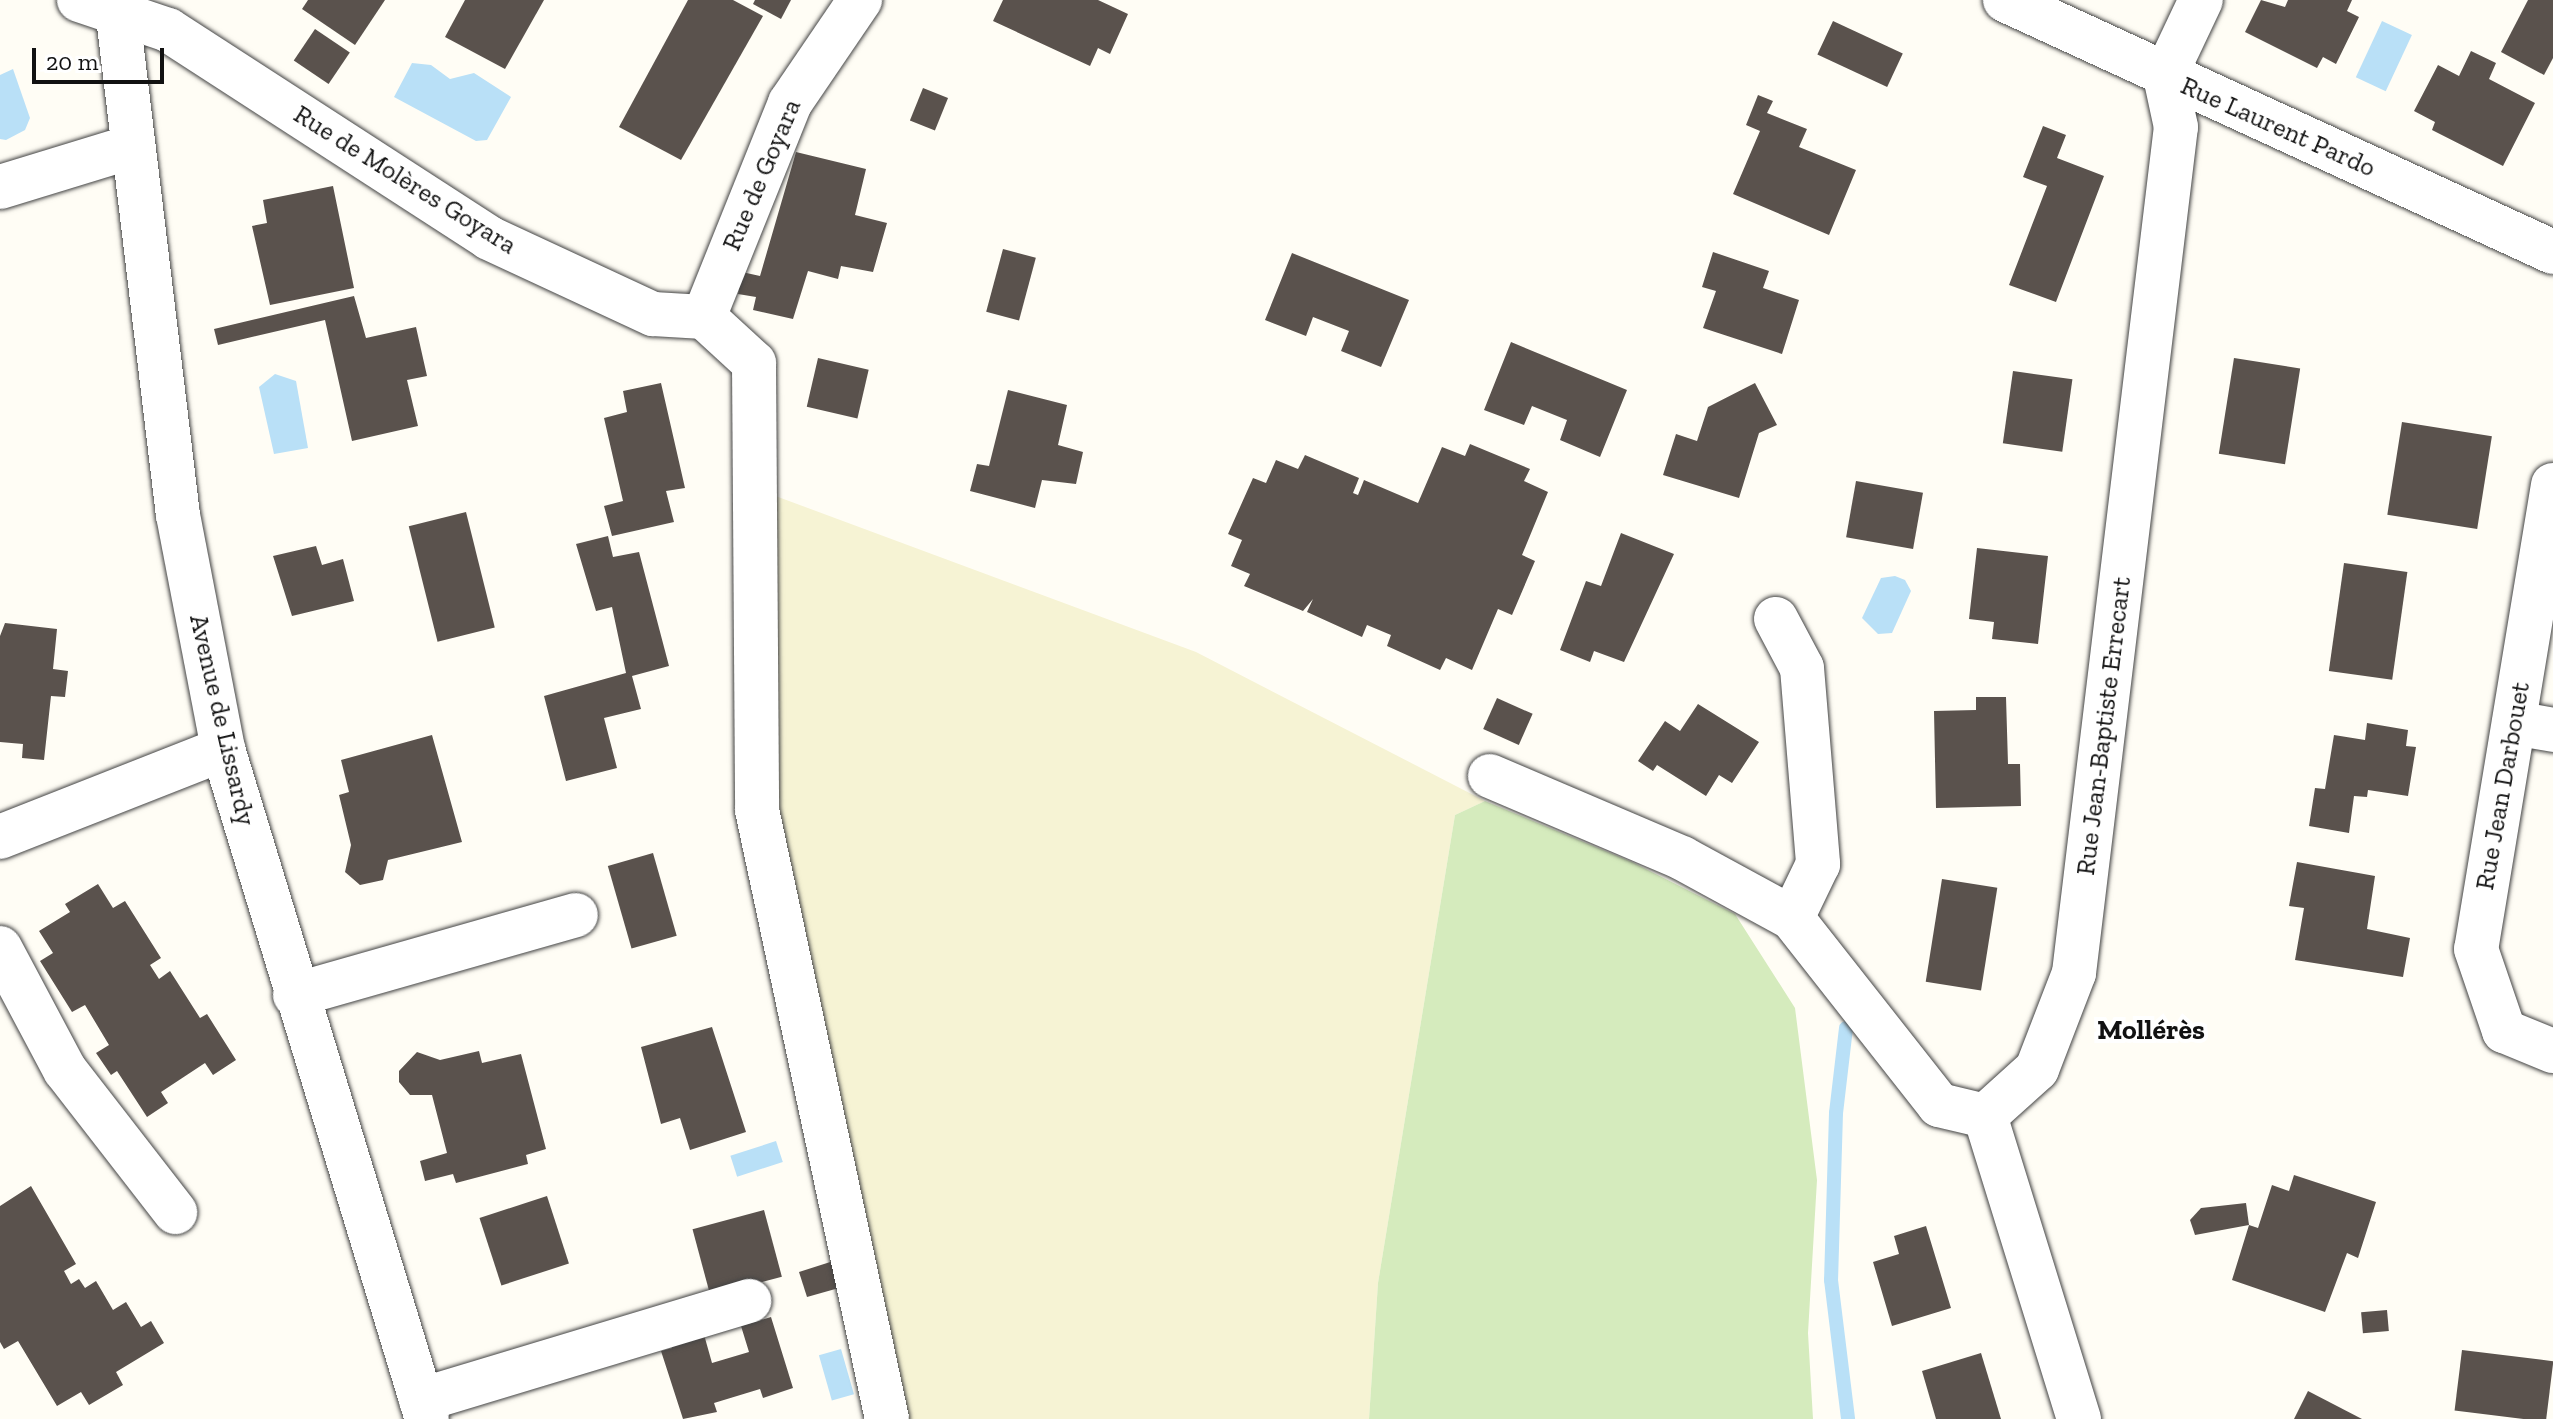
<!DOCTYPE html>
<meta charset="utf-8">
<style>
body{margin:0}
#map{position:relative;width:2553px;height:1419px;overflow:hidden;background:#fffdf5;font-family:"Zilla Slab",serif}
div>[style]{position:absolute}
[style*='--x']{left:calc(var(--x)*1px);top:calc(var(--y)*1px);width:calc(var(--w)*1px);rotate:calc(var(--a)*1deg)}
.farmland>*{inset:0;background:#f6f3d4}
.green>*{inset:0;background:#d5ebbd}
.water>*{inset:0;background:#b9e0f7;transform-origin:0 0}
.stream>*{height:14px;margin:-7px;padding:0 7px;transform-origin:7px;border-radius:7px;background:#b9e0f7}
.building>*{inset:0;background:#5a524d;transform-origin:0 0}
.roads{filter:drop-shadow(0 0 2px #444) drop-shadow(0 0 2px #444)}
.street>*{height:44px;margin:-22px;padding:0 22px;transform-origin:22px;border-radius:22px;background:#fff}
span{translate:-50% -50%;white-space:nowrap;text-align:center;line-height:1.15;-webkit-text-stroke:8px #fff;paint-order:stroke}
.street-label{font-size:26px;color:#111}
.neighbourhood-label{font-size:28px;color:#111;font-weight:700}
.scale{position:absolute;left:32px;top:48px;width:132px;height:36px;box-sizing:border-box;border:4px solid #111;border-top:0;padding-left:10px;font-size:24px;line-height:28px;white-space:nowrap;color:#111;-webkit-text-stroke:6px #fff;paint-order:stroke}
</style>
<div id="map">
<div class="farmland">
<i style="clip-path:polygon(754px 488px,1196px 652px,1485px 801px,1455px 815px,1378px 1283px,1369px 1419px,887px 1419px,791px 973px)"></i>
</div>
<div class="green">
<i style="clip-path:polygon(1485px 801px,1632px 862px,1735px 914px,1795px 1008px,1817px 1180px,1808px 1333px,1813px 1419px,1369px 1419px,1378px 1283px,1455px 815px)"></i>
</div>
<div class="water">
<i style="left:2382px;top:21px;width:33px;height:62px;rotate:25deg"></i>
<i style="clip-path:polygon(412px 63px,431px 65px,450px 79px,474px 73px,511px 97px,487px 140px,476px 141px,394px 97px)"></i>
<i style="clip-path:polygon(13px 69px,30px 118px,25px 130px,6px 140px,0 139px,0 75px)"></i>
<i style="clip-path:polygon(275px 374px,296px 381px,308px 448px,274px 454px,259px 387px)"></i>
<i style="clip-path:polygon(1895px 576px,1905px 580px,1911px 591px,1892px 633px,1878px 634px,1862px 618px,1881px 578px)"></i>
<i style="left:776px;top:1141px;width:22px;height:48px;rotate:72deg"></i>
<i style="left:841px;top:1349px;width:47px;height:23px;rotate:74deg"></i>
</div>
<div class="stream">
<i style="--x:1846;--y:1028;--w:86;--a:96.7"></i>
<i style="--x:1836;--y:1113;--w:167;--a:91.7"></i>
<i style="--x:1831;--y:1280;--w:140;--a:83"></i>
</div>
<div class="building">
<i style="clip-path:polygon(308px 0,385px 0,355px 45px,302px 9px)"></i>
<i style="clip-path:polygon(465px 0,544px 0,505px 69px,445px 37px)"></i>
<i style="clip-path:polygon(688px 0,733px 0,763px 16px,681px 160px,619px 127px)"></i>
<i style="clip-path:polygon(755px 0,791px 0,781px 19px,753px 4px)"></i>
<i style="clip-path:polygon(1003px 0,1098px 0,1128px 14px,1110px 54px,1098px 48px,1090px 66px,993px 21px)"></i>
<i style="clip-path:polygon(2261px 0,2285px 7px,2288px 0,2352px 0,2347px 11px,2359px 17px,2336px 64px,2323px 57px,2317px 68px,2245px 32px)"></i>
<i style="clip-path:polygon(2528px 0,2553px 0,2553px 58px,2544px 75px,2501px 52px)"></i>
<i style="left:1833px;top:21px;width:77px;height:37px;rotate:25deg"></i>
<i style="left:315px;top:29px;width:42px;height:38px;rotate:34deg"></i>
<i style="clip-path:polygon(2471px 51px,2496px 63px,2489px 79px,2535px 103px,2503px 166px,2432px 130px,2435px 122px,2414px 111px,2438px 65px,2459px 76px)"></i>
<i style="left:923px;top:88px;width:27px;height:35px;rotate:22deg"></i>
<i style="clip-path:polygon(1758px 95px,1773px 101px,1767px 113px,1807px 129px,1799px 147px,1856px 170px,1829px 235px,1733px 194px,1760px 131px,1746px 125px)"></i>
<i style="clip-path:polygon(2043px 126px,2066px 135px,2057px 158px,2104px 176px,2056px 302px,2009px 285px,2047px 186px,2023px 177px)"></i>
<i style="clip-path:polygon(796px 152px,866px 169px,855px 215px,887px 223px,873px 272px,841px 266px,838px 279px,808px 271px,793px 319px,753px 310px,756px 297px,738px 294px,742px 272px,760px 276px)"></i>
<i style="clip-path:polygon(333px 186px,354px 288px,270px 305px,252px 226px,267px 223px,263px 200px)"></i>
<i style="left:1003px;top:249px;width:34px;height:65px;rotate:15deg"></i>
<i style="clip-path:polygon(1713px 252px,1769px 271px,1763px 288px,1799px 300px,1782px 354px,1703px 328px,1716px 291px,1702px 287px)"></i>
<i style="clip-path:polygon(1292px 253px,1409px 300px,1381px 367px,1341px 351px,1349px 331px,1313px 317px,1306px 336px,1265px 320px)"></i>
<i style="clip-path:polygon(354px 296px,366px 338px,416px 327px,427px 376px,407px 380px,418px 426px,352px 441px,325px 320px,218px 345px,214px 329px)"></i>
<i style="clip-path:polygon(1511px 342px,1627px 390px,1600px 457px,1560px 440px,1567px 420px,1532px 406px,1524px 425px,1484px 410px)"></i>
<i style="left:818px;top:358px;width:52px;height:50px;rotate:13deg"></i>
<i style="left:2234px;top:358px;width:67px;height:97px;rotate:9deg"></i>
<i style="left:2013px;top:371px;width:60px;height:73px;rotate:8deg"></i>
<i style="clip-path:polygon(661px 383px,685px 488px,666px 491px,674px 522px,612px 536px,604px 506px,623px 501px,604px 418px,627px 412px,623px 391px)"></i>
<i style="clip-path:polygon(1755px 383px,1777px 425px,1759px 433px,1739px 498px,1663px 475px,1676px 434px,1697px 441px,1708px 407px)"></i>
<i style="clip-path:polygon(1008px 390px,1067px 405px,1058px 445px,1083px 452px,1076px 484px,1042px 480px,1035px 508px,970px 491px,977px 464px,989px 466px)"></i>
<i style="left:2402px;top:422px;width:91px;height:94px;rotate:9deg"></i>
<i style="clip-path:polygon(1470px 444px,1530px 469px,1524px 481px,1548px 492px,1522px 555px,1535px 561px,1512px 615px,1498px 609px,1472px 670px,1446px 658px,1440px 670px,1387px 646px,1391px 635px,1367px 625px,1362px 637px,1307px 612px,1313px 599px,1303px 611px,1244px 586px,1250px 574px,1231px 566px,1242px 540px,1228px 534px,1253px 478px,1266px 483px,1276px 460px,1298px 469px,1305px 455px,1359px 478px,1353px 493px,1358px 495px,1364px 480px,1418px 503px,1442px 447px,1465px 456px)"></i>
<i style="left:1856px;top:481px;width:68px;height:57px;rotate:10deg"></i>
<i style="left:466px;top:512px;width:119px;height:59px;rotate:76deg"></i>
<i style="clip-path:polygon(1621px 533px,1674px 554px,1624px 662px,1594px 651px,1590px 662px,1560px 650px,1586px 581px,1601px 586px)"></i>
<i style="clip-path:polygon(608px 536px,613px 557px,639px 552px,669px 666px,632px 676px,641px 709px,604px 718px,617px 768px,566px 781px,544px 696px,626px 673px,612px 607px,596px 611px,576px 544px)"></i>
<i style="clip-path:polygon(316px 546px,322px 565px,343px 559px,354px 601px,292px 616px,273px 556px)"></i>
<i style="clip-path:polygon(1977px 548px,2048px 556px,2038px 644px,1992px 639px,1994px 622px,1969px 619px)"></i>
<i style="left:2344px;top:563px;width:64px;height:109px;rotate:8deg"></i>
<i style="clip-path:polygon(5px 623px,57px 629px,53px 669px,68px 671px,65px 697px,51px 696px,44px 760px,22px 758px,23px 744px,0 742px,0 636px)"></i>
<i style="clip-path:polygon(1976px 697px,2006px 697px,2008px 764px,2020px 764px,2021px 806px,1936px 808px,1934px 711px,1976px 710px)"></i>
<i style="left:1497px;top:698px;width:39px;height:34px;rotate:24deg"></i>
<i style="clip-path:polygon(1698px 704px,1759px 742px,1732px 783px,1719px 775px,1706px 796px,1657px 765px,1653px 771px,1638px 761px,1665px 721px,1680px 731px)"></i>
<i style="clip-path:polygon(2367px 723px,2408px 730px,2406px 746px,2416px 747px,2408px 796px,2368px 790px,2367px 797px,2354px 796px,2349px 833px,2309px 826px,2315px 788px,2325px 789px,2334px 735px,2365px 740px)"></i>
<i style="clip-path:polygon(432px 735px,462px 842px,388px 860px,383px 880px,360px 885px,345px 872px,351px 845px,339px 795px,349px 792px,341px 760px)"></i>
<i style="left:653px;top:853px;width:86px;height:47px;rotate:74deg"></i>
<i style="clip-path:polygon(2297px 862px,2375px 876px,2367px 929px,2410px 938px,2403px 977px,2295px 960px,2304px 908px,2289px 906px)"></i>
<i style="left:1942px;top:879px;width:56px;height:104px;rotate:9deg"></i>
<i style="clip-path:polygon(98px 884px,113px 908px,125px 901px,161px 958px,150px 965px,159px 979px,170px 971px,200px 1018px,207px 1014px,236px 1060px,213px 1075px,205px 1063px,161px 1092px,168px 1103px,147px 1117px,117px 1071px,111px 1075px,96px 1053px,109px 1045px,85px 1005px,72px 1012px,40px 961px,53px 953px,39px 931px,70px 912px,65px 904px)"></i>
<i style="clip-path:polygon(712px 1027px,746px 1132px,690px 1150px,680px 1118px,661px 1124px,641px 1047px)"></i>
<i style="clip-path:polygon(479px 1051px,482px 1063px,521px 1054px,546px 1149px,526px 1155px,528px 1164px,456px 1183px,453px 1174px,425px 1181px,420px 1161px,447px 1153px,432px 1095px,410px 1095px,399px 1082px,399px 1071px,417px 1052px,440px 1060px)"></i>
<i style="clip-path:polygon(2294px 1175px,2376px 1202px,2358px 1258px,2347px 1253px,2325px 1312px,2232px 1280px,2249px 1225px,2258px 1228px,2272px 1185px,2289px 1191px)"></i>
<i style="clip-path:polygon(31px 1186px,76px 1264px,64px 1271px,71px 1284px,79px 1279px,85px 1288px,96px 1281px,113px 1310px,126px 1302px,141px 1327px,151px 1321px,164px 1343px,116px 1372px,123px 1385px,89px 1405px,81px 1392px,57px 1406px,18px 1341px,4px 1349px,0 1342px,0 1206px)"></i>
<i style="left:547px;top:1196px;width:71px;height:71px;rotate:72deg"></i>
<i style="clip-path:polygon(2246px 1203px,2249px 1225px,2195px 1235px,2190px 1220px,2201px 1208px)"></i>
<i style="left:764px;top:1210px;width:69px;height:74px;rotate:75deg"></i>
<i style="clip-path:polygon(1926px 1226px,1951px 1308px,1892px 1326px,1873px 1262px,1899px 1254px,1894px 1236px)"></i>
<i style="clip-path:polygon(849px 1256px,853px 1284px,807px 1297px,799px 1272px)"></i>
<i style="left:2387px;top:1310px;width:21px;height:26px;rotate:85deg"></i>
<i style="clip-path:polygon(771px 1317px,793px 1388px,763px 1398px,760px 1389px,714px 1403px,717px 1412px,683px 1419px,661px 1351px,672px 1348px,670px 1342px,703px 1331px,712px 1363px,749px 1352px,741px 1326px)"></i>
<i style="left:2462px;top:1350px;width:92px;height:61px;rotate:7deg"></i>
<i style="clip-path:polygon(1981px 1353px,2001px 1419px,1936px 1419px,1922px 1371px)"></i>
<i style="clip-path:polygon(2308px 1391px,2362px 1419px,2294px 1419px)"></i>
</div>
<div class="roads">
<div class="street">
<i style="--x:79;--y:0;--w:94;--a:18.6"></i>
<i style="--x:168;--y:30;--w:382;--a:32.9"></i>
<i style="--x:489;--y:238;--w:181;--a:24.9"></i>
<i style="--x:653;--y:314;--w:51;--a:3.4"></i>
<i style="--x:116;--y:0;--w:519;--a:83.14"></i>
<i style="--x:178;--y:515;--w:238;--a:79.1"></i>
<i style="--x:223;--y:749;--w:700;--a:73.07"></i>
<i style="--x:2005;--y:0;--w:603;--a:24.7"></i>
<i style="--x:0;--y:187;--w:137;--a:-17"></i>
<i style="--x:704;--y:317;--w:68;--a:42.6"></i>
<i style="--x:754;--y:363;--w:447;--a:89.6"></i>
<i style="--x:757;--y:810;--w:623;--a:77.95"></i>
<i style="--x:704;--y:317;--w:231;--a:-68.1"></i>
<i style="--x:790;--y:103;--w:125;--a:-55.8"></i>
<i style="--x:2553;--y:485;--w:470;--a:99.4"></i>
<i style="--x:2476;--y:949;--w:87;--a:71.1"></i>
<i style="--x:2504;--y:1031;--w:53;--a:22.2"></i>
<i style="--x:1776;--y:619;--w:55;--a:62"></i>
<i style="--x:1802;--y:668;--w:197;--a:85.3"></i>
<i style="--x:1818;--y:864;--w:60;--a:115.7"></i>
<i style="--x:2514;--y:723;--w:40;--a:10"></i>
<i style="--x:1490;--y:776;--w:209;--a:23.1"></i>
<i style="--x:1682;--y:858;--w:125;--a:28.6"></i>
<i style="--x:1792;--y:918;--w:238;--a:51.8"></i>
<i style="--x:1939;--y:1105;--w:47;--a:13.4"></i>
<i style="--x:0;--y:837;--w:240;--a:-21.5"></i>
<i style="--x:0;--y:948;--w:138;--a:62"></i>
<i style="--x:65;--y:1070;--w:180;--a:52.2"></i>
<i style="--x:295;--y:995;--w:292;--a:-15.9"></i>
<i style="--x:421;--y:1400;--w:343;--a:-16.8"></i>
<i style="--x:2079;--y:1419;--w:317;--a:-107.2"></i>
<i style="--x:1985;--y:1116;--w:70;--a:-42.1"></i>
<i style="--x:2037;--y:1069;--w:103;--a:-68.9"></i>
<i style="--x:2074;--y:973;--w:852;--a:-83.13"></i>
<i style="--x:2176;--y:127;--w:52;--a:-102.2"></i>
<i style="--x:2165;--y:76;--w:84;--a:-64.7"></i>
</div>
</div>
<div class="street-label">
<span style="left:2278px;top:127px;rotate:24deg">Rue Laurent Pardo</span>
<span style="left:762px;top:175px;rotate:-67deg">Rue de Goyara</span>
<span style="left:405px;top:180px;rotate:32deg">Rue de Molères Goyara</span>
<span style="left:222px;top:720px;rotate:77deg">Avenue de Lissardy</span>
<span style="left:2104px;top:726px;rotate:-83deg">Rue Jean-Baptiste Errecart</span>
<span style="left:2503px;top:786px;rotate:-80deg">Rue Jean Darbouet</span>
</div>
<div class="neighbourhood-label">
<span style="left:2151px;top:1030px">Mollérès</span>
</div>
<div class="scale">20 m</div>
</div>
